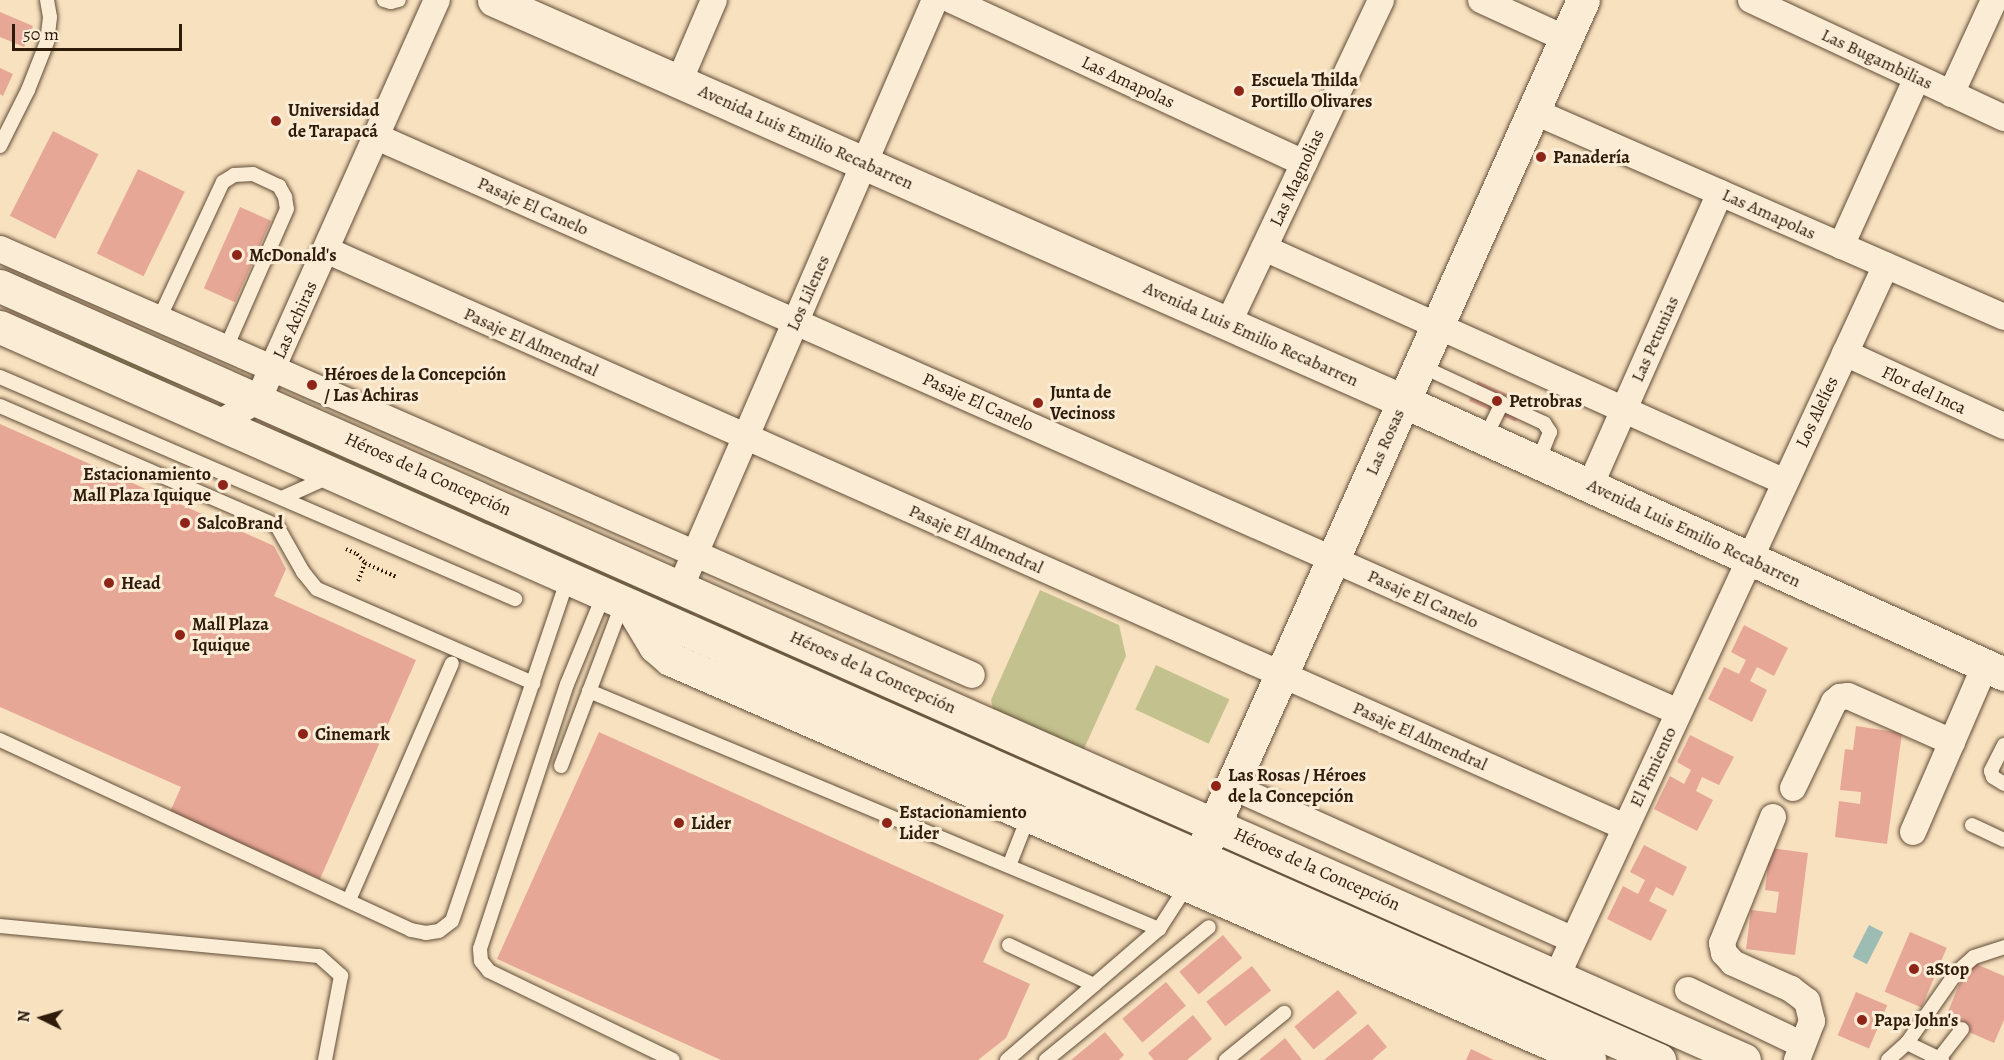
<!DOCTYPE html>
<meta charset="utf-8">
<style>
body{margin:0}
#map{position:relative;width:2004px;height:1060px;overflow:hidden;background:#f8e1bf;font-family:Alegreya,serif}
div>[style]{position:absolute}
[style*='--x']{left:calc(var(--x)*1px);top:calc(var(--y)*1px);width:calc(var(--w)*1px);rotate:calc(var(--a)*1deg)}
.green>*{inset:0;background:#c3c18e;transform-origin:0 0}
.water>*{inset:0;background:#9dbdb4;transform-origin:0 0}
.building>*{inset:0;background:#e7a797;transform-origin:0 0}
.path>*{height:4px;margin-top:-2px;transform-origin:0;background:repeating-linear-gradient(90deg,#2e1b09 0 1.5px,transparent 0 4.5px)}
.roads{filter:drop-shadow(0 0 2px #604c36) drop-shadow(0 0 2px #604c36)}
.service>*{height:14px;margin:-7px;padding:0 7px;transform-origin:7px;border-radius:7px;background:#faecd5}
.minor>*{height:26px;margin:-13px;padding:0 13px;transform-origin:13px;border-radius:13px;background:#faecd5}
.tertiary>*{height:33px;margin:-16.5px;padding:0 16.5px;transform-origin:16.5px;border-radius:16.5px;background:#faecd5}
.secondary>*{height:33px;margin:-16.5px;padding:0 16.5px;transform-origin:16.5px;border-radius:16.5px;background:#faecd5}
.dots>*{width:16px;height:16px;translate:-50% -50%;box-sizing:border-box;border:3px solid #faecd5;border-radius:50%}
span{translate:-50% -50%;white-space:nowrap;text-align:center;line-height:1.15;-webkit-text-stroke:6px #faecd5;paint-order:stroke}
.street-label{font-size:18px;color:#2e1b09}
.poi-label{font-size:18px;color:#2e1b09;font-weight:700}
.left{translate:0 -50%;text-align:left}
.right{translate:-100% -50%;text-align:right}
.north{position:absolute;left:12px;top:988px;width:60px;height:60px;-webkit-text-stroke:4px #faecd5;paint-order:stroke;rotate:275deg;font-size:16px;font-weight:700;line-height:24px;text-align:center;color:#2e1b09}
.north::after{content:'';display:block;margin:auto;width:21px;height:27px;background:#2e1b09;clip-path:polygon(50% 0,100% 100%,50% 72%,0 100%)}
.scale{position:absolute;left:12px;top:24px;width:170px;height:27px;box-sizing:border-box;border:3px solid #2e1b09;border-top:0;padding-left:8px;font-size:18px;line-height:21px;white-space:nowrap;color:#2e1b09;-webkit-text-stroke:4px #faecd5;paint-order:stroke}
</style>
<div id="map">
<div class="green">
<i style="clip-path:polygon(61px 336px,76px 342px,90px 343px,192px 389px,156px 379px)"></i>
<i style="left:281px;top:428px;width:453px;height:7px;rotate:24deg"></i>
<i style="clip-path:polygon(1040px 590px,1119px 625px,1126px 656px,1083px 751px,994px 713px,991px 700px)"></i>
<i style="clip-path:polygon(701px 613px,1048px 769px,1027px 765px,698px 619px)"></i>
<i style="left:1156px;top:665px;width:81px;height:49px;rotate:25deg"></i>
</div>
<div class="water">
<i style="left:1869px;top:925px;width:16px;height:36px;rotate:27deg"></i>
</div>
<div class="building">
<i style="clip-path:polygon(0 12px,33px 26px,24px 47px,0 37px)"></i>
<i style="clip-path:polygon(0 68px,13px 74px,3px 96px,0 94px)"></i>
<i style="left:53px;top:131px;width:51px;height:95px;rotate:27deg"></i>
<i style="left:138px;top:169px;width:52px;height:94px;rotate:26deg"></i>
<i style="left:240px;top:207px;width:34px;height:89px;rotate:24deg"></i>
<i style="left:1478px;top:381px;width:51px;height:22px;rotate:24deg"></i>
<i style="clip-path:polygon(0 424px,274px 546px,286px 569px,274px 596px,416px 660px,320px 879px,170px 812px,181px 787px,0 707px)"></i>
<i style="clip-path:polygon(1744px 625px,1788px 648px,1774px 676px,1757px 667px,1750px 681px,1767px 690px,1752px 722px,1708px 699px,1724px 667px,1739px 674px,1746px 660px,1731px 652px)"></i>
<i style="clip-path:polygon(1856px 726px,1902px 733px,1887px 844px,1835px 837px,1839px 801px,1860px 804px,1861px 792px,1840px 790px,1845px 749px,1853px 750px)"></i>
<i style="clip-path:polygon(599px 732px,1004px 915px,983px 962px,1030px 984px,1006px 1038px,978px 1060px,721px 1060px,497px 959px)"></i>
<i style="clip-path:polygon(1690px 735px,1734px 757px,1719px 785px,1702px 777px,1696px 791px,1713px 800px,1697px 831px,1654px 809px,1670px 776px,1684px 784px,1691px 770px,1677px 762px)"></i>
<i style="clip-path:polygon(1644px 845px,1687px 867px,1673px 896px,1656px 887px,1649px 901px,1667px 910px,1651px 941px,1607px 919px,1623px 886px,1638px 894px,1645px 880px,1630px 872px)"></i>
<i style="clip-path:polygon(1770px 848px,1808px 853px,1795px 955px,1746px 949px,1751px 910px,1776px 913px,1779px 892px,1765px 890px)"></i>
<i style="left:1910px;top:932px;width:40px;height:65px;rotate:23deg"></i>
<i style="left:1223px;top:935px;width:30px;height:57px;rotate:50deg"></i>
<i style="clip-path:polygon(1969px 961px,2004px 976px,2004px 1020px,1994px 1043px,1944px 1021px)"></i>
<i style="left:1252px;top:966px;width:31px;height:58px;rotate:52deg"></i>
<i style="left:1166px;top:982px;width:31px;height:57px;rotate:50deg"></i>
<i style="left:1338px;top:990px;width:30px;height:57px;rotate:50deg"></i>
<i style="left:1856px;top:992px;width:34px;height:47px;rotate:23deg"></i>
<i style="clip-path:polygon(1193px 1015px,1212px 1039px,1187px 1060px,1154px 1060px,1148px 1053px)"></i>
<i style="clip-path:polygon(1368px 1024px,1387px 1047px,1372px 1060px,1324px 1060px)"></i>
<i style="clip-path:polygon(1105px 1032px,1124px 1055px,1119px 1060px,1071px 1060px)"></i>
<i style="clip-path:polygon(1285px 1038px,1302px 1060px,1259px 1060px)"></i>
<i style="clip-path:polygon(1471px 1049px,1494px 1060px,1466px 1060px)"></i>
</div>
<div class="path">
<i style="--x:346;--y:549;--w:12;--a:24"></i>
<i style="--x:357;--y:554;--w:12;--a:48"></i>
<i style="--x:365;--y:563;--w:34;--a:24"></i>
<i style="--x:358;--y:581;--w:19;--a:-69"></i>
</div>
<div class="roads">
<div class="service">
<i style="--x:384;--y:0;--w:7;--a:16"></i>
<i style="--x:391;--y:2;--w:8;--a:-14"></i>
<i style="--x:0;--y:146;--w:63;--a:-63.4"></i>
<i style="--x:28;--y:90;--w:52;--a:-68.4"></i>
<i style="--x:47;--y:42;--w:25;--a:-83"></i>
<i style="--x:50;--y:17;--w:17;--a:-100"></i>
<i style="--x:159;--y:319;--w:151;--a:-65"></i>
<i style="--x:223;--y:182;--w:13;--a:-32"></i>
<i style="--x:234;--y:175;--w:19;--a:-3"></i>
<i style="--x:253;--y:174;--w:29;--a:25"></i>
<i style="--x:279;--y:186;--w:13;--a:61"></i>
<i style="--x:285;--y:197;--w:12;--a:81"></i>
<i style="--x:287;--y:209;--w:152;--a:113.7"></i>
<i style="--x:1421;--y:366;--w:136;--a:24.9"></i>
<i style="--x:1544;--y:423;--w:11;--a:56"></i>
<i style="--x:1550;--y:432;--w:32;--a:112"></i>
<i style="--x:0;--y:377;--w:561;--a:23.32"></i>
<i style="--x:0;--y:406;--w:302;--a:23.4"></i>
<i style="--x:277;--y:526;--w:53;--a:60.5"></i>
<i style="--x:303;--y:572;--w:22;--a:51"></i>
<i style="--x:317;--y:589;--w:236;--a:23.5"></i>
<i style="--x:1485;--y:438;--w:39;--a:-64"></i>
<i style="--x:282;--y:498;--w:51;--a:-24.1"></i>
<i style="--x:604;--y:594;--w:97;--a:112.3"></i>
<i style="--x:567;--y:684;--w:279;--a:108.2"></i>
<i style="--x:480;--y:949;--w:12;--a:85"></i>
<i style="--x:481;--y:961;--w:13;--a:51"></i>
<i style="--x:489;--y:971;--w:204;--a:25.8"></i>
<i style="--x:589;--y:691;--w:618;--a:22.66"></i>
<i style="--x:0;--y:740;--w:453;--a:24.8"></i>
<i style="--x:411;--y:930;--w:15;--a:11"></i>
<i style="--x:426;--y:933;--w:13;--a:-9"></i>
<i style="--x:439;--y:931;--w:16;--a:-38"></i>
<i style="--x:452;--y:921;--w:362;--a:-71.3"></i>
<i style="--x:2004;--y:745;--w:29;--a:117"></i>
<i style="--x:1991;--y:771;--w:6;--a:72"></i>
<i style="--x:1993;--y:777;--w:13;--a:32"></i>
<i style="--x:561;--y:766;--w:175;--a:-69.3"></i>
<i style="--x:1972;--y:825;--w:35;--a:25"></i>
<i style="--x:1009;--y:866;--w:55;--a:-68.6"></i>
<i style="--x:349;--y:900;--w:258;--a:-66.5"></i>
<i style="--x:0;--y:926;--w:320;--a:5.4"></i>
<i style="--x:319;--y:956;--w:30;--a:42"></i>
<i style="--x:341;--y:976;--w:86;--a:100.8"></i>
<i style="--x:1009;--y:945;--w:94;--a:25.2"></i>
<i style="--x:1907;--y:1043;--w:39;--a:26"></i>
<i style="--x:1007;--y:1060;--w:201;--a:-40.8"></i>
<i style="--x:1159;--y:929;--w:54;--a:-57.2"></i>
<i style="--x:1046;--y:1060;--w:210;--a:-39.2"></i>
<i style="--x:1226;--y:1060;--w:75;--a:-39"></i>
<i style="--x:1888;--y:1060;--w:25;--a:-42"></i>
<i style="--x:1907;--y:1043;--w:85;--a:-55"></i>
<i style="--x:1956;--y:973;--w:24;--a:-42"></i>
<i style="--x:1974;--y:957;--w:32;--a:-18"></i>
<i style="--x:1938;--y:1060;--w:39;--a:-52"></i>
</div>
<div class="minor">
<i style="--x:951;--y:0;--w:389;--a:24.8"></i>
<i style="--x:1481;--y:0;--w:94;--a:24.6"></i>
<i style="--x:1751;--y:0;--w:279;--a:25"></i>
<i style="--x:679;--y:82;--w:89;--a:-66.9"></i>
<i style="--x:1951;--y:94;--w:103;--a:-65.4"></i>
<i style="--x:1533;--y:111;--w:514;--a:23.62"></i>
<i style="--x:377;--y:137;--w:1422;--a:23.84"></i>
<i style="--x:1841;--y:246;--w:184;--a:-65.7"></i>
<i style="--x:1264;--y:248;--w:571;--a:24.19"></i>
<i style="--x:0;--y:249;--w:1061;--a:23.67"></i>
<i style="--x:326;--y:250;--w:1421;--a:23.95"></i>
<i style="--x:1228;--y:324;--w:358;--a:-64.7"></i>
<i style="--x:1845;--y:353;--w:175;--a:24.7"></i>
<i style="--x:218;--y:424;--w:47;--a:-31"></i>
<i style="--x:258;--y:400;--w:438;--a:-65.9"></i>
<i style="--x:1590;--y:486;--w:321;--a:-66.1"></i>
<i style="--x:681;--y:586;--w:639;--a:-66.57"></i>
<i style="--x:1231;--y:786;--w:375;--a:24.2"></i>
<i style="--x:1793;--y:788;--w:95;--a:-64.5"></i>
<i style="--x:1834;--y:702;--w:8;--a:-40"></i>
<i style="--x:1840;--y:697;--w:8;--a:-7"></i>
<i style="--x:1848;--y:696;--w:114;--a:23.9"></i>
<i style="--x:1773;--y:817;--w:136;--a:112"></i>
<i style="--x:1722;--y:943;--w:10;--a:79"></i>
<i style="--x:1724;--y:953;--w:13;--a:48"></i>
<i style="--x:1733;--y:963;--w:64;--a:24.1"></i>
<i style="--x:1791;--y:989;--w:20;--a:37"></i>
<i style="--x:1807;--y:1001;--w:21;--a:76"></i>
<i style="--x:1812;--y:1021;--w:42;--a:111"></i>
<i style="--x:1913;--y:832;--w:181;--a:-66.6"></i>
<i style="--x:1557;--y:976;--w:783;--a:-65.17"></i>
<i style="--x:1688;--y:990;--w:127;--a:25.6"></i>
</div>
<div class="tertiary">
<i style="--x:494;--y:0;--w:994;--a:23.8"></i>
<i style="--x:1403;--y:401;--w:660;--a:24.43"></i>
<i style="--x:631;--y:606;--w:47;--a:59"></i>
<i style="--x:655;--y:646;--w:20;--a:41"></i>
<i style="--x:670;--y:659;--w:1003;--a:23.57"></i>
<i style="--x:1188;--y:883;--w:967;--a:-65.9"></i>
</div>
<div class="secondary">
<i style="--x:0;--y:286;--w:1908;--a:23.93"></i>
<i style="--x:0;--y:327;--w:1814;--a:23.84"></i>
</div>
</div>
<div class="dots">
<i style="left:1239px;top:91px;background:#8f2418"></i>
<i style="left:276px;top:121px;background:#8f2418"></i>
<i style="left:1541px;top:157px;background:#8f2418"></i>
<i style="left:237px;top:255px;background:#8f2418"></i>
<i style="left:312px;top:385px;background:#8f2418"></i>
<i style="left:1497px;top:401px;background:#8f2418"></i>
<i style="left:1038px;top:403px;background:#8f2418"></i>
<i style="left:223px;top:485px;background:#8f2418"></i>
<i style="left:185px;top:523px;background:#8f2418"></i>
<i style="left:109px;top:583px;background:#8f2418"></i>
<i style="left:180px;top:635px;background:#8f2418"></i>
<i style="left:303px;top:734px;background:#8f2418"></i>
<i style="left:1216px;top:786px;background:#8f2418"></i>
<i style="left:679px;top:823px;background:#8f2418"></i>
<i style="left:887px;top:823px;background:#8f2418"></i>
<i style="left:1914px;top:969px;background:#8f2418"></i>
<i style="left:1862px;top:1020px;background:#8f2418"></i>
</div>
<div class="street-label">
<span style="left:1877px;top:59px;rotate:25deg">Las Bugambilias</span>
<span style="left:1128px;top:82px;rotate:25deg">Las Amapolas</span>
<span style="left:806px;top:137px;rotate:24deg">Avenida Luis Emilio Recabarren</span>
<span style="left:1297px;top:178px;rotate:-65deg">Las Magnolias</span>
<span style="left:533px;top:206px;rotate:24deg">Pasaje El Canelo</span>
<span style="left:1769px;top:214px;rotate:24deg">Las Amapolas</span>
<span style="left:808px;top:293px;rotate:-66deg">Los Lilenes</span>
<span style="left:295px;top:320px;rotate:-66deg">Las Achiras</span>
<span style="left:1251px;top:334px;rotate:24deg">Avenida Luis Emilio Recabarren</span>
<span style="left:1655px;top:339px;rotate:-66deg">Las Petunias</span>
<span style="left:531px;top:342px;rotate:24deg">Pasaje El Almendral</span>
<span style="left:1924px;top:390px;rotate:25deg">Flor del Inca</span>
<span style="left:978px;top:402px;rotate:24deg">Pasaje El Canelo</span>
<span style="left:1817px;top:412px;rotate:-65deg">Los Alelíes</span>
<span style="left:1385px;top:442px;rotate:-66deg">Las Rosas</span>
<span style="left:428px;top:474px;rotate:24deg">Héroes de la Concepción</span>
<span style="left:1694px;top:533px;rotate:25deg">Avenida Luis Emilio Recabarren</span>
<span style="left:976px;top:539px;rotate:24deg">Pasaje El Almendral</span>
<span style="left:1423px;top:599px;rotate:24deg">Pasaje El Canelo</span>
<span style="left:873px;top:672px;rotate:24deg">Héroes de la Concepción</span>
<span style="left:1420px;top:736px;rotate:24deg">Pasaje El Almendral</span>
<span style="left:1653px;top:767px;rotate:-65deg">El Pimiento</span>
<span style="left:1317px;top:869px;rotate:24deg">Héroes de la Concepción</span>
</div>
<div class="poi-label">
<span class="left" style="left:1251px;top:91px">Escuela Thilda<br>Portillo Olivares</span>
<span class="left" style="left:288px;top:121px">Universidad<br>de Tarapacá</span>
<span class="left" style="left:1553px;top:157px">Panadería</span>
<span class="left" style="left:249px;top:255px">McDonald's</span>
<span class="left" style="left:324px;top:385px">Héroes de la Concepción<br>/ Las Achiras</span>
<span class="left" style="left:1050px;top:403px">Junta de<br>Vecinoss</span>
<span class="left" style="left:1509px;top:401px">Petrobras</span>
<span class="right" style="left:211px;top:485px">Estacionamiento<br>Mall Plaza Iquique</span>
<span class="left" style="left:197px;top:523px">SalcoBrand</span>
<span class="left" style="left:121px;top:583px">Head</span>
<span class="left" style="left:192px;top:635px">Mall Plaza<br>Iquique</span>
<span class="left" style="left:315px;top:734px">Cinemark</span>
<span class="left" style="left:1228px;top:786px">Las Rosas / Héroes<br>de la Concepción</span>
<span class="left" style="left:899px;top:823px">Estacionamiento<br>Lider</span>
<span class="left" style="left:691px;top:823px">Lider</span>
<span class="left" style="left:1926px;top:969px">aStop</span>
<span class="left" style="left:1874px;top:1020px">Papa John's</span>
</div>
<div class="north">N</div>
<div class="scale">50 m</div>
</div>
